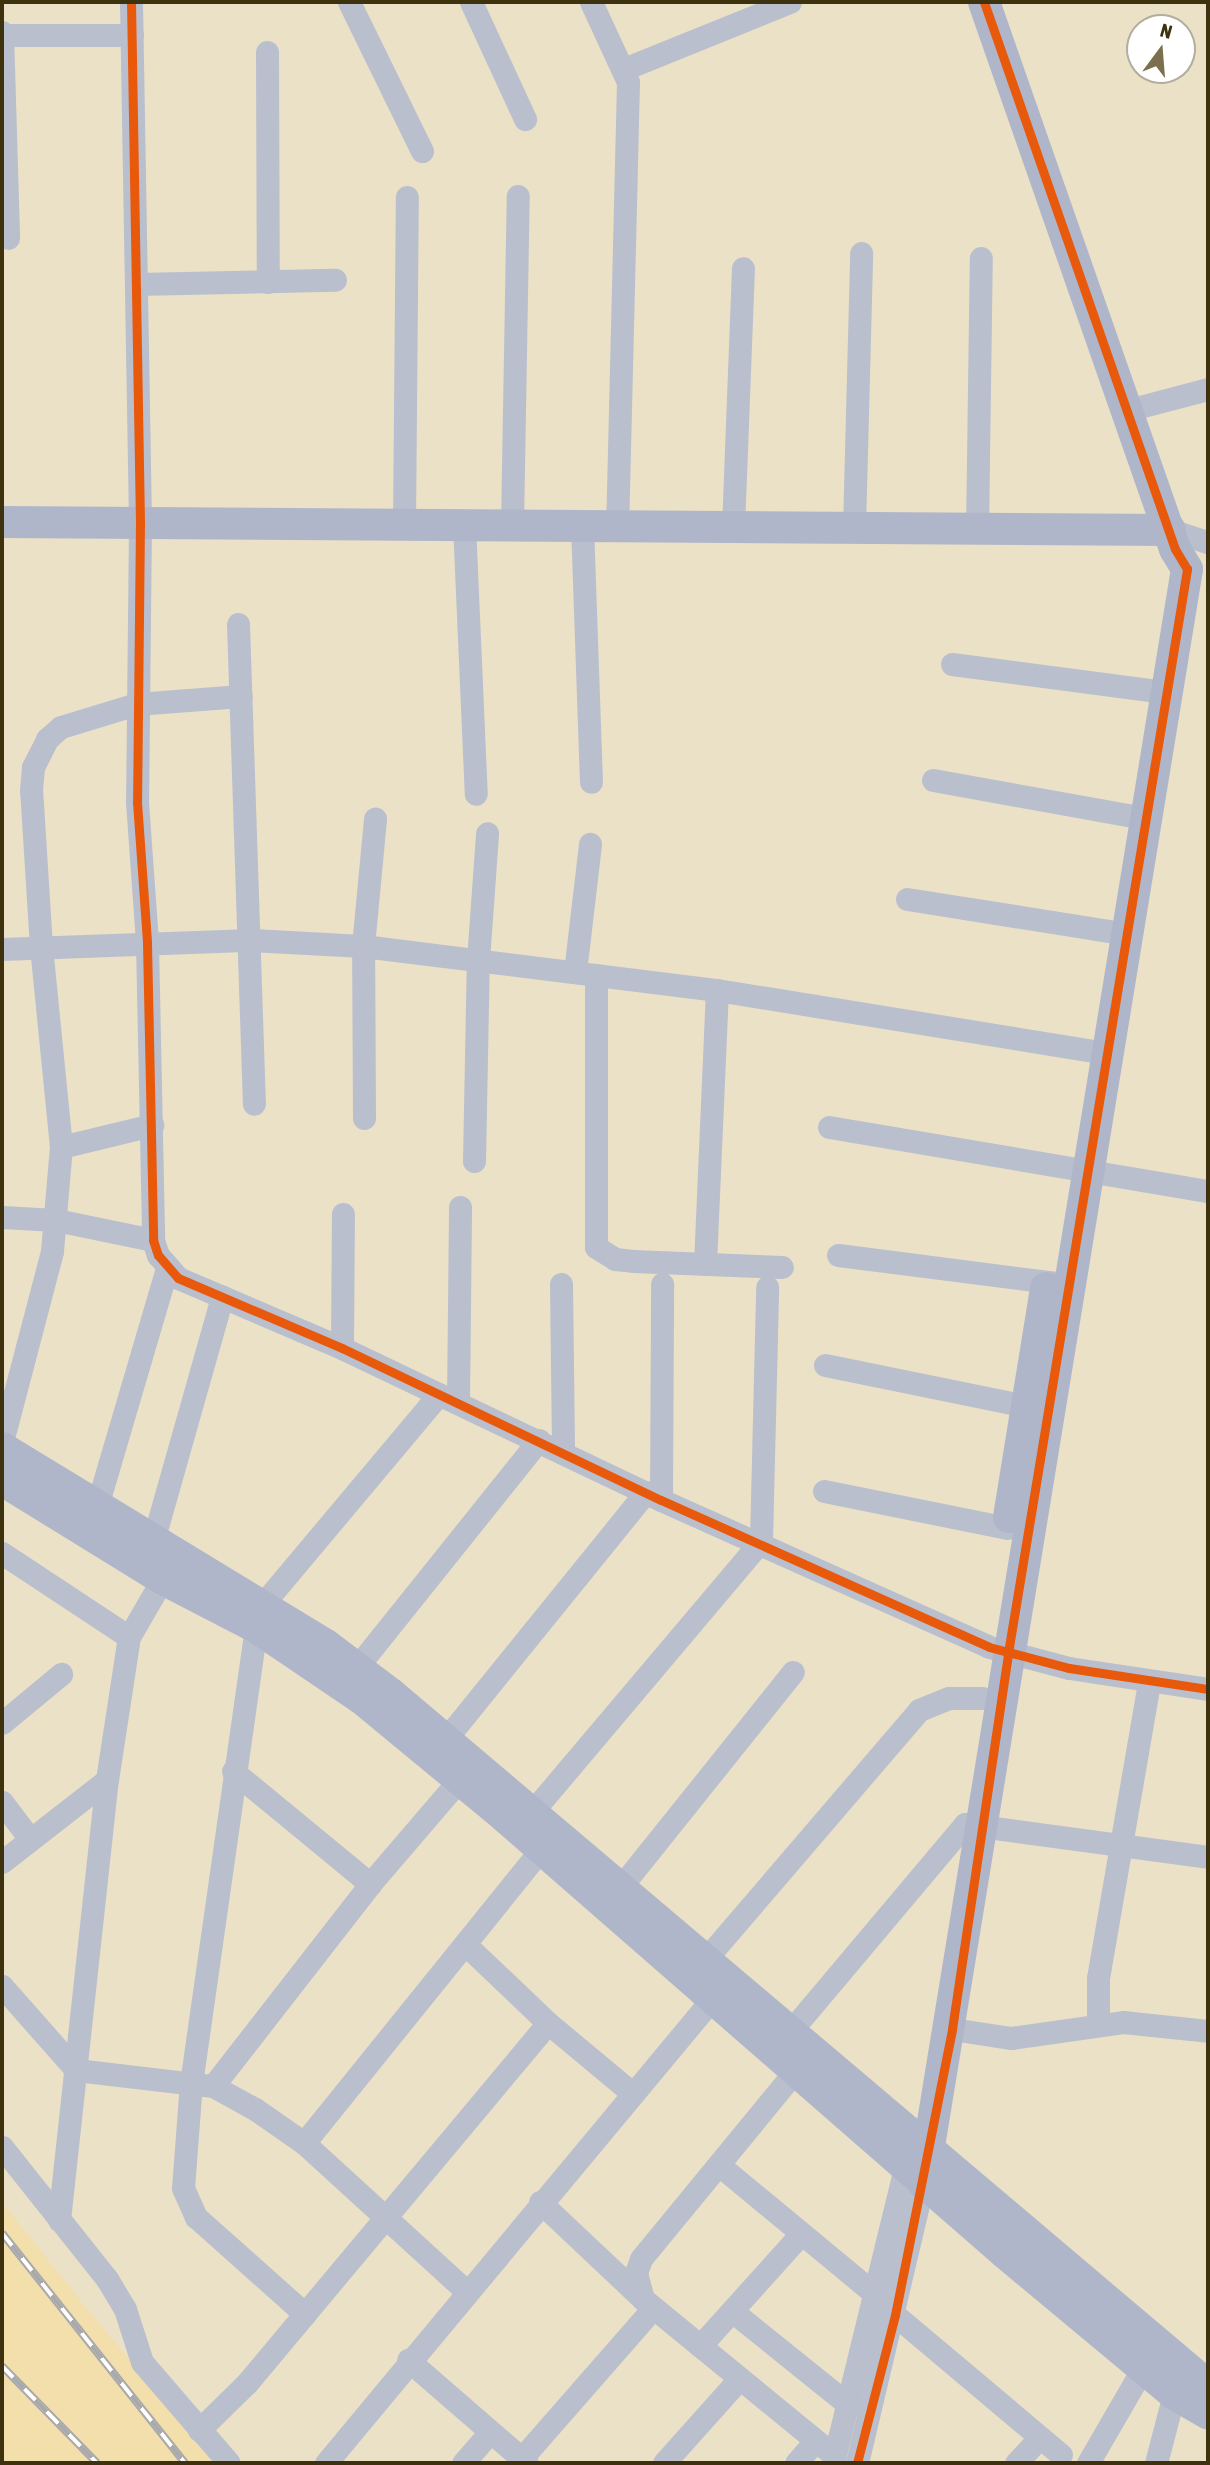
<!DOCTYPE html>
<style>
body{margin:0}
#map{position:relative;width:1210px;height:2465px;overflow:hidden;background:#ebe1c6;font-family:"Asap Condensed",sans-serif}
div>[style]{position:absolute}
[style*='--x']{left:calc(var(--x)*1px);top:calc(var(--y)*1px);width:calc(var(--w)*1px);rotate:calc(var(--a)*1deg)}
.built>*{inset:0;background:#f3dfac}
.street>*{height:23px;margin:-11.5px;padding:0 11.5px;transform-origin:11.5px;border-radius:11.5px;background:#babfce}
.secondary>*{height:32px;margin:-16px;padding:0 16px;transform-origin:16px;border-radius:16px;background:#b0b6ca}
.rail>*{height:8px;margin-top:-4px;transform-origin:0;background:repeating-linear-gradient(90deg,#fff 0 16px,#a8a9ac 0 32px);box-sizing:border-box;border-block:2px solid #a8a9ac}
.cycleway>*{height:9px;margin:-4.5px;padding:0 4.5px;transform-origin:4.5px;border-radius:4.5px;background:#e8590c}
span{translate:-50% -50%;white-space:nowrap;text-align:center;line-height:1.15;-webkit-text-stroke:5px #fff;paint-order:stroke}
.frame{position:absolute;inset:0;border:4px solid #3e310d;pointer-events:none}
.north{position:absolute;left:1126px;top:14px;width:70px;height:70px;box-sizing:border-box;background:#fff;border:2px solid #b2ad9e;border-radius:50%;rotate:16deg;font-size:19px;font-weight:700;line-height:28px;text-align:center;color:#3e310d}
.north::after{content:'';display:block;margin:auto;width:24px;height:32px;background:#7b6f4e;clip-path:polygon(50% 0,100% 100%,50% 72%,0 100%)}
</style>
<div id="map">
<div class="built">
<i style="clip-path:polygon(2px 2202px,88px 2310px,215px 2463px,2px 2463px)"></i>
</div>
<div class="street">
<i style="--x:131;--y:2;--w:520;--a:89.01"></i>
<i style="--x:140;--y:522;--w:280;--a:90.6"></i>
<i style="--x:137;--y:802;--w:141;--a:85.9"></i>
<i style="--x:147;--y:943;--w:297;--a:88.8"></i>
<i style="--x:153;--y:1240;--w:16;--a:72"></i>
<i style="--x:158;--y:1255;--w:30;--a:49"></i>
<i style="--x:178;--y:1278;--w:178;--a:23.1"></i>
<i style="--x:342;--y:1348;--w:353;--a:25.5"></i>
<i style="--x:661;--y:1500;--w:359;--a:24.1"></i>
<i style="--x:989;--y:1647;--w:83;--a:14.7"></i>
<i style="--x:1069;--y:1668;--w:141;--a:8.6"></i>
<i style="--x:349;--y:2;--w:166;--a:63.9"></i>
<i style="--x:471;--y:2;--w:129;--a:65.2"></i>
<i style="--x:591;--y:2;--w:88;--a:65.2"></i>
<i style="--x:628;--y:82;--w:444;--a:91.4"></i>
<i style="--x:2;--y:32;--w:206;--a:88.3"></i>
<i style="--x:2;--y:35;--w:130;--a:0"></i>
<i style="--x:267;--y:52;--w:230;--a:89.8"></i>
<i style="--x:624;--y:69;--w:179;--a:-22"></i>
<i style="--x:136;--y:284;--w:199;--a:-1.2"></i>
<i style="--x:1128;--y:410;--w:83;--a:-14.7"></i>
<i style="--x:404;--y:524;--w:327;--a:-89.5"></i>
<i style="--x:464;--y:524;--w:270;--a:87.5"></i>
<i style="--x:512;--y:525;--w:329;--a:-89"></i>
<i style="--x:582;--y:525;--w:257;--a:88"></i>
<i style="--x:733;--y:528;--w:260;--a:-87.8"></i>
<i style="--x:854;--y:528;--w:275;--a:-88.5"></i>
<i style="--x:1170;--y:530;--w:40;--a:18"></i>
<i style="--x:977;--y:531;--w:273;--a:-89.2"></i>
<i style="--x:238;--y:624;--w:480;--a:88.1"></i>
<i style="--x:952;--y:664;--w:199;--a:7.5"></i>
<i style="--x:933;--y:780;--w:198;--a:10.2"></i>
<i style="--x:907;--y:899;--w:224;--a:9"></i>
<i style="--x:2;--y:949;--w:249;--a:-2.1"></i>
<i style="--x:251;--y:940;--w:112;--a:3.1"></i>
<i style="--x:363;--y:946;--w:357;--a:7.1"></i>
<i style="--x:717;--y:990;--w:396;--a:9.2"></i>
<i style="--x:575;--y:972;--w:129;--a:-83.3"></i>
<i style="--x:596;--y:975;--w:272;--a:90"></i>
<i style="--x:596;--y:1247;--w:22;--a:32"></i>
<i style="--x:615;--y:1259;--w:18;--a:6"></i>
<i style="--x:633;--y:1261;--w:149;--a:2.3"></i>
<i style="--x:364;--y:1118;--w:172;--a:-90.3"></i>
<i style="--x:363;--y:946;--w:128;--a:-84.6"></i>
<i style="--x:829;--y:1127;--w:384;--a:9.6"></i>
<i style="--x:61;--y:1147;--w:94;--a:-13.6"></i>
<i style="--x:474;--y:1161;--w:201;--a:-88.9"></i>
<i style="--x:478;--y:960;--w:127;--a:-85.9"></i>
<i style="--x:2;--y:1217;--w:54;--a:3.2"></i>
<i style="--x:56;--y:1220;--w:99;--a:11.7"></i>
<i style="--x:838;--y:1255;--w:228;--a:7.3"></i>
<i style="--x:705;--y:1264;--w:274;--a:-87.5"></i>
<i style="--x:561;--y:1284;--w:169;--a:89.3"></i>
<i style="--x:342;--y:1348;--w:134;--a:-89.6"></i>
<i style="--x:825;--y:1365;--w:205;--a:11.5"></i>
<i style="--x:458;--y:1403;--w:196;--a:-89.4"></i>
<i style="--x:2;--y:1442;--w:197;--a:-75.3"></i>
<i style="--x:52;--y:1251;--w:104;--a:-85.1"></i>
<i style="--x:61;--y:1147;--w:201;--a:-95.7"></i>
<i style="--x:41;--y:947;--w:157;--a:-93.6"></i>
<i style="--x:31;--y:790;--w:23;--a:-85"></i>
<i style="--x:33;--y:767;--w:31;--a:-63"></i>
<i style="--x:47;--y:739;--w:18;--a:-41"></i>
<i style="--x:61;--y:727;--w:78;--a:-17"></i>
<i style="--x:136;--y:704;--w:105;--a:-4.4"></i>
<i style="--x:824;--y:1491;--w:187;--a:11.4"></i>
<i style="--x:661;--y:1500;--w:216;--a:-89.7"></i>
<i style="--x:97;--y:1506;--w:248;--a:-73.6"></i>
<i style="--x:153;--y:1541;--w:254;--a:-74.2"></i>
<i style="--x:2;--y:1553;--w:152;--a:33.5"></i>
<i style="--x:262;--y:1605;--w:275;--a:-50"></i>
<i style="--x:256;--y:1627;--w:460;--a:98.1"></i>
<i style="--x:191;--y:2082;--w:106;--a:94.3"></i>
<i style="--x:183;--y:2188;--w:32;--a:66"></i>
<i style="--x:196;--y:2217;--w:146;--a:41.7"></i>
<i style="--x:357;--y:1667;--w:291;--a:-51.3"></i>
<i style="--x:2;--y:1723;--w:77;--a:-39.7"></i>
<i style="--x:445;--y:1740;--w:319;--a:-51"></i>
<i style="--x:233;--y:1771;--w:178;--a:39.5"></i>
<i style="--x:2;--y:1802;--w:46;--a:52.9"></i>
<i style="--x:532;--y:1812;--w:355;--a:-49.8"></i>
<i style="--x:761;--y:1541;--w:254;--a:-88.6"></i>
<i style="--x:2;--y:1862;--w:133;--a:-38"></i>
<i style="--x:619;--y:1889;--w:278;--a:-51.3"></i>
<i style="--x:465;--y:1944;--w:115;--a:43.6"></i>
<i style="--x:548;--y:2023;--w:109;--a:39.8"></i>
<i style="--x:704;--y:1961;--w:330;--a:-49.4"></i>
<i style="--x:919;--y:1710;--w:32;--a:-22"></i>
<i style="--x:949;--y:1698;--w:33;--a:0"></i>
<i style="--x:2;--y:1986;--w:112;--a:48.6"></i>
<i style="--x:76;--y:2070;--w:138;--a:6.7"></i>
<i style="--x:213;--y:2086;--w:48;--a:28.7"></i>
<i style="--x:255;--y:2109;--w:60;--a:34.8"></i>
<i style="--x:304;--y:2143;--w:219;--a:42.4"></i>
<i style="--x:1098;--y:2024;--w:46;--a:-90"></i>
<i style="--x:1098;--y:1978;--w:300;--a:-80.2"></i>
<i style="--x:952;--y:2029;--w:60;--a:8.7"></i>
<i style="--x:1011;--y:2038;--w:113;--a:-8.1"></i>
<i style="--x:1123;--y:2022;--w:85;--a:6"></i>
<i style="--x:789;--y:2033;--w:273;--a:-49.9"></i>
<i style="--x:965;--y:1824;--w:245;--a:7.7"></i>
<i style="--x:796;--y:2070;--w:244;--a:129.4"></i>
<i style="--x:641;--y:2259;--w:15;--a:110"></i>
<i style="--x:636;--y:2273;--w:27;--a:75"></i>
<i style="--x:643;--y:2299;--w:248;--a:39.3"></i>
<i style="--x:213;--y:2086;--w:256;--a:-52.1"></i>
<i style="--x:370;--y:1884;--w:137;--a:-49.4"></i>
<i style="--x:304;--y:2143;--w:376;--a:-51.1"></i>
<i style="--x:2;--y:2147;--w:169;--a:51.5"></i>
<i style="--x:107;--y:2279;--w:35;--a:59"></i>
<i style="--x:125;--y:2309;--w:56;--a:72.2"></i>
<i style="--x:142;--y:2362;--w:133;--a:49.3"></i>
<i style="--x:719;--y:2165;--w:204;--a:39.6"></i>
<i style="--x:540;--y:2202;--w:140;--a:43.3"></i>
<i style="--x:59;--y:2220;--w:443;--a:-83.8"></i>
<i style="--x:107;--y:1780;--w:145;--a:-81.3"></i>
<i style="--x:129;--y:1637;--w:82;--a:-60"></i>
<i style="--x:732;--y:2311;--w:150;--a:38.8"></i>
<i style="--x:895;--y:2315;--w:217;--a:40.1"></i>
<i style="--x:700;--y:2346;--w:151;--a:-48"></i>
<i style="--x:408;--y:2360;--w:157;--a:40.9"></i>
<i style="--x:199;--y:2430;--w:67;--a:-44.4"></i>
<i style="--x:247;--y:2383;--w:469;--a:-50.1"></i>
<i style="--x:521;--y:2459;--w:201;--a:-48.8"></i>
<i style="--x:326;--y:2463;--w:604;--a:-50.24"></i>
<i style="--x:463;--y:2463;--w:41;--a:-48.9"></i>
<i style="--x:664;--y:2463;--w:113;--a:-48.2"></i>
<i style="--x:796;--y:2463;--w:29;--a:-49"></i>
<i style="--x:833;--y:2463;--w:304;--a:-76.3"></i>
<i style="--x:857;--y:2463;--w:288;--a:-76.7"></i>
<i style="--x:1016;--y:2463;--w:35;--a:-47"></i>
<i style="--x:1088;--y:2463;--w:110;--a:-59.9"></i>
<i style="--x:1156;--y:2463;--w:71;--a:-75.4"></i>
</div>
<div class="secondary">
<i style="--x:2;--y:522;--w:1168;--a:0.39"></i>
<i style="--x:2;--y:1448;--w:379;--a:31.3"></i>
<i style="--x:326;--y:1645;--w:81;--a:37"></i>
<i style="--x:391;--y:1694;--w:1071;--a:40.26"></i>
<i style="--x:2;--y:1480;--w:189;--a:31.6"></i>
<i style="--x:163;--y:1579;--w:105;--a:27.3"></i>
<i style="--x:256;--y:1627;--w:127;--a:34.1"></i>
<i style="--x:361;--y:1698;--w:176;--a:39.5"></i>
<i style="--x:497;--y:1810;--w:674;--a:41.09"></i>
<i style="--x:1005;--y:2253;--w:220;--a:39.8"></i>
<i style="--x:1174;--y:2394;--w:39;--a:30"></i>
<i style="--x:1009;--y:1517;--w:232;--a:-80.8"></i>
<i style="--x:923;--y:2183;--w:1635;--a:-80.71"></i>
<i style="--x:1187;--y:569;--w:23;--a:-121"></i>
<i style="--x:1175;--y:549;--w:579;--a:-109.25"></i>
</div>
<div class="rail">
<i style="--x:2;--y:2233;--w:294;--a:51.5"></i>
<i style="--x:2;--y:2366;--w:136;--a:45.6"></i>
</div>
<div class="cycleway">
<i style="--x:131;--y:2;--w:520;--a:89.01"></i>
<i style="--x:140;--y:522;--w:280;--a:90.6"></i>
<i style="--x:137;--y:802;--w:141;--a:85.9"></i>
<i style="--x:147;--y:943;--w:297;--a:88.8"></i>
<i style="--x:153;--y:1240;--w:16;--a:72"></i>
<i style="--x:158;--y:1255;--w:30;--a:49"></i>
<i style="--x:178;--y:1278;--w:178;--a:23.1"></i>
<i style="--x:342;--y:1348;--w:353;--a:25.5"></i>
<i style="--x:661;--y:1500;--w:359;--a:24.1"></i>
<i style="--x:989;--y:1647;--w:83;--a:14.7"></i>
<i style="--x:1069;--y:1668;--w:141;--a:8.6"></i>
<i style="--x:857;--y:2463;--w:153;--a:-75.6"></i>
<i style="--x:895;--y:2315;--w:292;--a:-78.7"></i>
<i style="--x:952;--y:2029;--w:380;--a:-81.5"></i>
<i style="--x:1008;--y:1653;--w:1099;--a:-80.62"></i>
<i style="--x:1187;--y:569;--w:23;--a:-121"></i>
<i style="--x:1175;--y:549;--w:579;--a:-109.25"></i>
</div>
<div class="frame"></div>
<div class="north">N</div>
</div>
